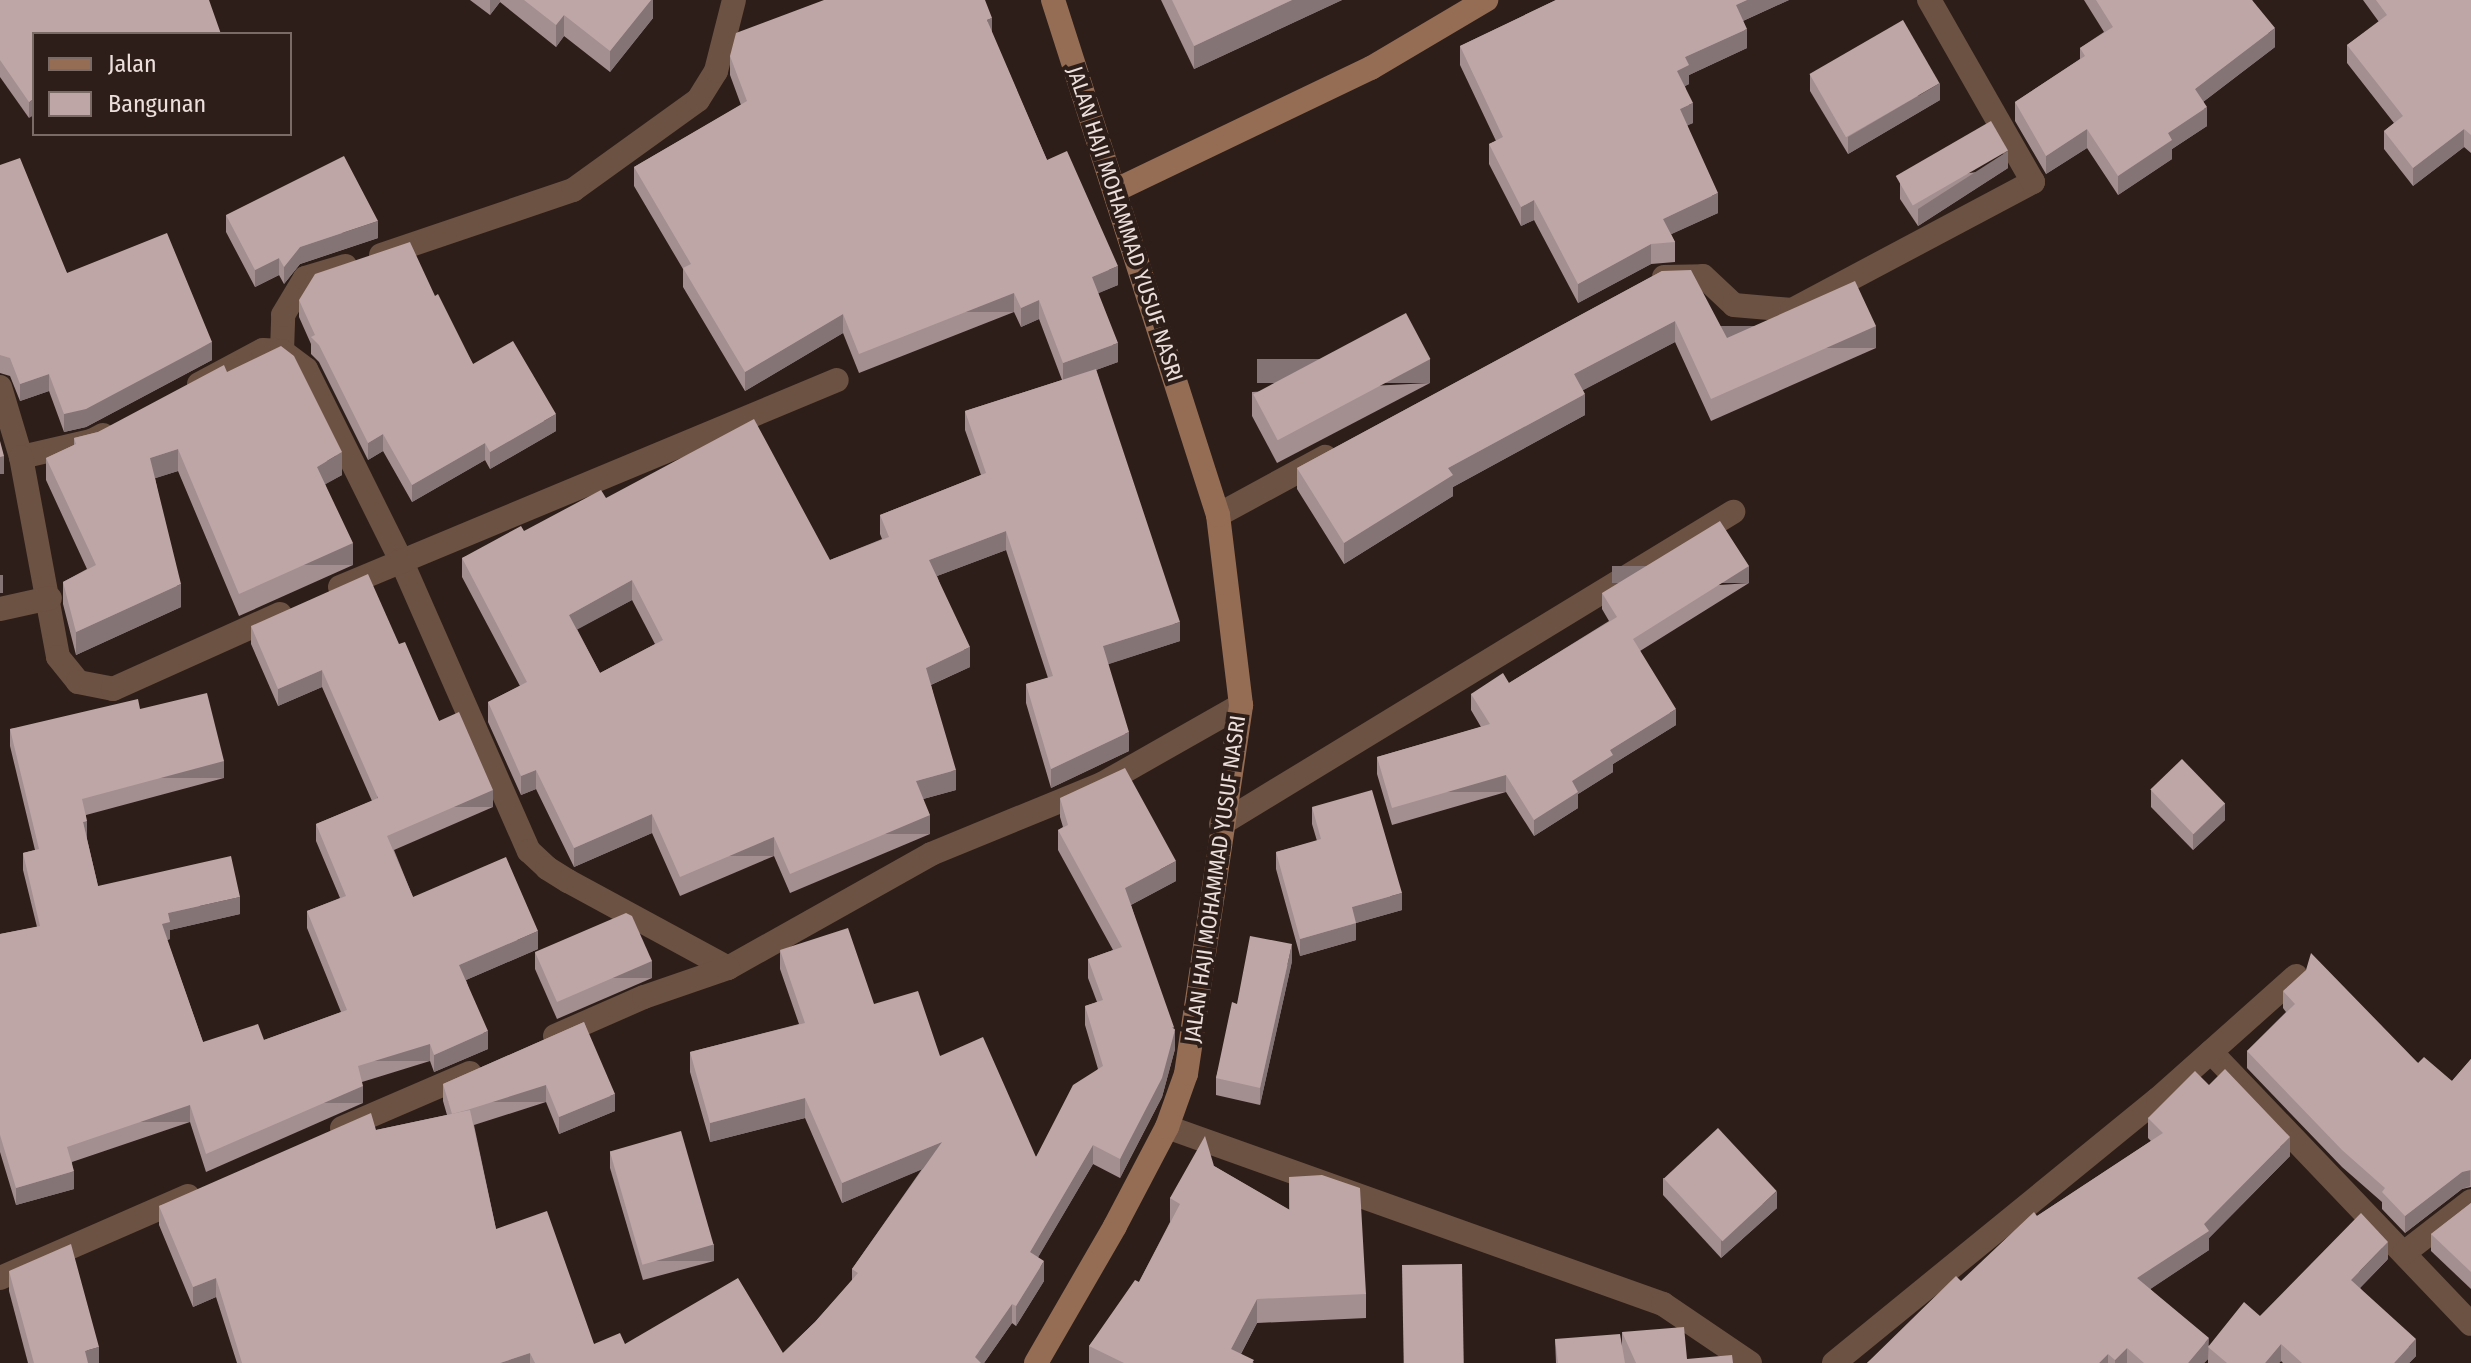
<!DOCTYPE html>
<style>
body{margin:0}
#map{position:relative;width:2471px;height:1363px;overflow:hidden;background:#2e1e19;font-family:"Fira Sans Condensed",sans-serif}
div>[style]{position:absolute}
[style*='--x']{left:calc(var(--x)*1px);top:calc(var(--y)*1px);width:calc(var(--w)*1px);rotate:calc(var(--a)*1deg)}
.street>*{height:24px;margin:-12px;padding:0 12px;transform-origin:12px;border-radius:12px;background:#6c5243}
.secondary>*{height:24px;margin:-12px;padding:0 12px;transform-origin:12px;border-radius:12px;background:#956d54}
.wall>*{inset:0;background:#a38f90}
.shaded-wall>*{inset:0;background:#857475;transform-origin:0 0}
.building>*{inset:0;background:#bea6a7;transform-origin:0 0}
span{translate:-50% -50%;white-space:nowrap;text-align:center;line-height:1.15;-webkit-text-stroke:8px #2e1e19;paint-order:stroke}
.street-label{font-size:22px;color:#ebdfdc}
.legend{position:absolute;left:32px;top:32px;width:260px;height:104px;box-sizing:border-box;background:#2e1e19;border:2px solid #7a6b67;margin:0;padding:10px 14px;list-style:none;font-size:24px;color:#ebdfdc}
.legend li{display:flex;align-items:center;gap:16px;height:40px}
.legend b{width:40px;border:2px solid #7a6b67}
</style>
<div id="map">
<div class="street">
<i style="--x:381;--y:255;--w:203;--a:-18.7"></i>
<i style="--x:573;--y:190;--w:154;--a:-35.8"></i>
<i style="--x:698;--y:100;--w:34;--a:-58"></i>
<i style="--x:716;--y:71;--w:73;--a:-75.8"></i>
<i style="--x:1664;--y:277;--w:39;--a:-1"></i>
<i style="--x:1703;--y:276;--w:42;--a:43.1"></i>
<i style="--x:1734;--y:305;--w:58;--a:4.9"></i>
<i style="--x:1792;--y:310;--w:273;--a:-28"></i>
<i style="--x:2033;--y:182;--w:210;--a:-119.7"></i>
<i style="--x:282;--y:351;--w:36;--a:-88"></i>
<i style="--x:283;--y:315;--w:43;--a:-59.3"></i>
<i style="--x:305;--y:278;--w:42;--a:-16.7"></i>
<i style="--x:199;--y:384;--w:72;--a:-28"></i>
<i style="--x:263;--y:350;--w:19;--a:3"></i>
<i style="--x:282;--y:351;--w:30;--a:37"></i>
<i style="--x:306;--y:369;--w:213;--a:63.6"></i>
<i style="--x:401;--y:560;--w:318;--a:66.3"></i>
<i style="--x:529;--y:851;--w:25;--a:43"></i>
<i style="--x:547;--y:868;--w:25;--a:32"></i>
<i style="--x:568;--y:881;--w:182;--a:28.5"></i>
<i style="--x:728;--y:968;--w:233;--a:-29.3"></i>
<i style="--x:931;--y:854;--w:185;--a:-22.3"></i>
<i style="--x:1102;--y:784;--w:160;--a:-29.6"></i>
<i style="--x:0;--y:387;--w:73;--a:73.3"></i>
<i style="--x:103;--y:435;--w:13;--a:153"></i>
<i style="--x:91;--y:441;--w:72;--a:167.1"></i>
<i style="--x:21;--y:457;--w:203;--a:79.5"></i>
<i style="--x:58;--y:657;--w:32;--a:51"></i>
<i style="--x:78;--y:682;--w:36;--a:11"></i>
<i style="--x:113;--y:689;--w:183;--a:-24.2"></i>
<i style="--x:1218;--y:515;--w:122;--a:-28.5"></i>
<i style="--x:340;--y:587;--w:538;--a:-22.61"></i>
<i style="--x:0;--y:609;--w:51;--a:-12.4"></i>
<i style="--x:1221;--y:824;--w:600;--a:-31.36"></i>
<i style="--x:555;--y:1036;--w:97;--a:-23.7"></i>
<i style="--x:644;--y:997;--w:89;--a:-19"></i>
<i style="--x:2211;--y:1052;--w:376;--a:46.3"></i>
<i style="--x:1167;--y:1127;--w:527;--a:19.64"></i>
<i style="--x:1663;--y:1304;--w:105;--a:34.1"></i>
<i style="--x:342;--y:1128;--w:139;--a:-23.3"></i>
<i style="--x:2404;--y:1253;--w:85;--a:-37.8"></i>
<i style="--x:0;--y:1278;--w:205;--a:-23.6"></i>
<i style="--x:1834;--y:1363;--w:418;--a:-39.2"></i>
<i style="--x:2158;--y:1099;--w:185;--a:-41.7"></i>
</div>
<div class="secondary">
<i style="--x:1116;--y:190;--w:283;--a:-25.6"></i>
<i style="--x:1371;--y:68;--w:134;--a:-30.6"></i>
<i style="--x:1036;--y:1363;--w:158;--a:-60"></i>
<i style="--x:1115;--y:1226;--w:112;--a:-62.3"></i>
<i style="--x:1167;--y:1127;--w:56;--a:-70.3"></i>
<i style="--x:1186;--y:1074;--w:373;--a:-81.5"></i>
<i style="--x:1241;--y:705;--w:191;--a:-96.9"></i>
<i style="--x:1218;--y:515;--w:541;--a:-107.76"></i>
</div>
<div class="wall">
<i style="clip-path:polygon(0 0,34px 34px,29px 118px,0 77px)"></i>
<i style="clip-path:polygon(470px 0,653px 0,653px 18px,610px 72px,564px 36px,556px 47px,500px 2px,490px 15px)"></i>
<i style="clip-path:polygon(1161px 0,1342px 0,1194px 69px)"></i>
<i style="clip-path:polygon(1556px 0,1789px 0,1743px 21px,1747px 48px,1689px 75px,1689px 84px,1685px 86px,1693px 123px,1687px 125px,1718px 213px,1671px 234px,1675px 242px,1675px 262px,1651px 264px,1578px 303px,1534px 220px,1521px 226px,1489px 164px,1489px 144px,1496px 141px,1460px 65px,1460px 46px)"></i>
<i style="clip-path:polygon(2084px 0,2252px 0,2275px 47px,2203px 102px,2207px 126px,2172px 149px,2172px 159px,2118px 195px,2087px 148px,2046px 174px,2015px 121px,2015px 102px,2080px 59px,2080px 48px,2104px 32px)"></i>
<i style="clip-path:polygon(2363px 0,2471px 0,2471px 153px,2464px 147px,2413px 186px,2384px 149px,2384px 131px,2394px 123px,2347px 63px,2347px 45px,2379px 22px)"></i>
<i style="clip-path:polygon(evenodd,992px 34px,1047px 160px,1118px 285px,1098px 293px,1118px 362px,1096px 370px,1180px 641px,1108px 664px,1129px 751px,1051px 788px,1026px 703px,1026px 684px,1048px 678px,1006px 550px,937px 576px,970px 667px,931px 685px,956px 790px,923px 799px,930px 834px,790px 893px,774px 856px,680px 896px,652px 833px,574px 867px,536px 789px,521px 795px,488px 722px,488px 702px,520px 686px,462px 577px,462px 558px,606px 498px,830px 560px,882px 539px,880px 534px,880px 515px,981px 475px,965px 430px,965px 411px,1062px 380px,1039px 319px,1021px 327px,1014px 312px,859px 373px,843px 333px,745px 391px,683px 287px,683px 269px,634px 186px,634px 167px,741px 105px,730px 75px,730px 56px,992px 34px,632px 600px,655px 644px,600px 673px,577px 629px,632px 600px)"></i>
<i style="clip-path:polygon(1810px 74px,1940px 100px,1848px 154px,1810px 91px)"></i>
<i style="clip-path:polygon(0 165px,67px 273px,212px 360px,86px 427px,64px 432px,49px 391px,20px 401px,10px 376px,0 373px)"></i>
<i style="clip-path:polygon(2008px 168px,1918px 226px,1900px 199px,1900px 182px)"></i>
<i style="clip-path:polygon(226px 215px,378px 238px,300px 264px,284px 284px,279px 275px,255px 287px,226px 232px)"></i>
<i style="clip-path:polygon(1662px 271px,1727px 338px,1876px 348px,1711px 421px,1675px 342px,1583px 390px,1585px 415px,1453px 487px,1453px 496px,1344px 564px,1297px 489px,1297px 468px)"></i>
<i style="clip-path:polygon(435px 296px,473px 364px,556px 431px,490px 469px,485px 460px,412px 502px,383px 451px,368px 460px,319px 362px,311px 354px,311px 344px,299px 317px,299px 300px)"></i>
<i style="clip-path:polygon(227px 372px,342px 475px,325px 484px,353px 565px,239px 616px,178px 471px,155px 478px,181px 607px,76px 655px,63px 604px,63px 582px,87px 569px,46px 480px,46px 458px,74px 445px,74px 438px,98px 432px)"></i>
<i style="clip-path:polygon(1430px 383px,1277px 463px,1252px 416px,1252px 392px)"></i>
<i style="clip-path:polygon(1749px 583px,1640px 651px,1676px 725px,1613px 764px,1613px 772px,1578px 794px,1578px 808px,1534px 836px,1506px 792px,1392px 825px,1377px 774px,1377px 757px,1481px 727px,1471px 710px,1471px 694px,1509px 683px,1609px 621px,1602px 609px,1602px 593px)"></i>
<i style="clip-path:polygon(251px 626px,399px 644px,439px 721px,493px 807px,394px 850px,413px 897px,538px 949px,466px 980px,488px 1049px,434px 1072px,430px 1061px,362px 1082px,363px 1103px,206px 1172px,190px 1122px,72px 1162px,74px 1189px,16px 1205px,0 1152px,0 934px,37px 927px,23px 870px,23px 853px,35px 850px,10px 746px,10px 729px,140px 709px,224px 778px,86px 815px,87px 839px,98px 886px,240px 914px,170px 930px,170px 939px,167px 940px,203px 1042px,264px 1040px,341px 1012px,307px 928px,307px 911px,340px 898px,316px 841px,316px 824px,372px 801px,322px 687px,278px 706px,251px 644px)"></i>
<i style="clip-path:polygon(2151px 790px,2225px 820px,2193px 850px,2151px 807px)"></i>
<i style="clip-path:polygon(1060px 798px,1176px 881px,1131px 905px,1175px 1049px,1162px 1097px,1120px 1178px,1093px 1164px,1038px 1257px,1044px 1281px,1016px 1326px,1012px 1323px,984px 1363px,237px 1363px,216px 1297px,193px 1307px,159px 1225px,159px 1206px,376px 1130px,447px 1115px,443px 1101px,443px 1084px,584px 1022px,615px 1111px,559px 1134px,546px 1102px,474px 1125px,496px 1229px,594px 1344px,783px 1353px,815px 1322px,852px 1281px,852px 1269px,922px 1169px,842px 1203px,805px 1118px,710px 1142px,690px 1072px,690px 1052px,799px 1024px,780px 969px,780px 950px,874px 1004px,940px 1056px,1036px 1157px,1098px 1069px,1085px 1025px,1085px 1006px,1097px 1002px,1088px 978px,1088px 959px,1113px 950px,1058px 850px,1058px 830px,1063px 827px,1060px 817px)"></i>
<i style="clip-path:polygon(1312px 807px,1402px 910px,1356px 923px,1356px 940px,1300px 956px,1276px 869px,1276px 852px,1317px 841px,1312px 824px)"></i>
<i style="clip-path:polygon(535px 952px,652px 978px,557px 1019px,535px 969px)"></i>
<i style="clip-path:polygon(1292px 961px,1260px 1105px,1216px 1095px,1216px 1078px,1237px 1004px)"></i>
<i style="clip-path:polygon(2283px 991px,2452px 1081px,2471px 1059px,2471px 1187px,2462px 1189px,2405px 1233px,2382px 1209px,2382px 1202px,2342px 1167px,2247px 1068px,2247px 1051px,2286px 1012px,2283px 1008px)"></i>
<i style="clip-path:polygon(2209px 1085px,2290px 1156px,2209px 1238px,2209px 1250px,2150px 1289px,2209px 1346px,2260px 1316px,2388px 1259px,2360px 1288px,2416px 1356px,2409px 1363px,2283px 1363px,2281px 1361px,2279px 1363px,2208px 1363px,2208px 1359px,2204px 1363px,1867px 1363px,2037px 1216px,2151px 1141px,2148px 1138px,2148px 1118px)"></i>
<i style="clip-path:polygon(610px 1151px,714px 1261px,643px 1280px,610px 1168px)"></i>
<i style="clip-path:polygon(1214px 1166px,1289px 1210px,1289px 1177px,1366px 1294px,1366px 1318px,1257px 1323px,1241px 1354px,1254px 1363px,1089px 1363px,1089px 1346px,1139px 1282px,1170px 1222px,1170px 1198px)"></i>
<i style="clip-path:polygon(1663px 1178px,1777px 1208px,1721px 1258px,1663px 1195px)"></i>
<i style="clip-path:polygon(2471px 1203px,2471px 1289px,2431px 1251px,2431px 1234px)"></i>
<i style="clip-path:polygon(9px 1271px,99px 1363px,28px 1363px,9px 1291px)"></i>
<i style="clip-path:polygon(1622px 1332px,1687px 1359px,1733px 1363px,1556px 1363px,1555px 1339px,1622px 1346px)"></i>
</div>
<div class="shaded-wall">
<i style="clip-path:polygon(490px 0,500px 0,500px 2px,490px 15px)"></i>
<i style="clip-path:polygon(651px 0,653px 0,653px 18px,610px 72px,610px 51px)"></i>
<i style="clip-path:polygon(1292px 0,1342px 0,1194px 69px,1194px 46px)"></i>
<i style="clip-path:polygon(1747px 0,1789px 0,1736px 24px,1736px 5px)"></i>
<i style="clip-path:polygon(564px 15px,564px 36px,556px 47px,556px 25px)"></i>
<i style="clip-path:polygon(992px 18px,992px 37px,987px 20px)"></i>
<i style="clip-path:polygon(2275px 28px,2275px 47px,2195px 108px,2195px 89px)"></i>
<i style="clip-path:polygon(1747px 29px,1747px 48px,1689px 75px,1689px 84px,1677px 90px,1677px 71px,1685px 57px)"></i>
<i style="clip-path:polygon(1940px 83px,1940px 100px,1848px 154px,1848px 137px)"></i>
<i style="clip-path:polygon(34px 99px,34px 115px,29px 118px,29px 102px)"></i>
<i style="clip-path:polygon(1693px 103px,1693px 123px,1680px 129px,1680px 109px)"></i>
<i style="clip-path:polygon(2207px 107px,2207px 126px,2172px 149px,2172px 159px,2118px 195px,2118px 176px,2168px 133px)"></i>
<i style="clip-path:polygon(2087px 129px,2087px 148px,2046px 174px,2046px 156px)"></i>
<i style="clip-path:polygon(2464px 129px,2464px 147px,2413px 186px,2413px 168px)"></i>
<i style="clip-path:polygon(2008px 151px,2008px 168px,1918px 226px,1918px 209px)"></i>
<i style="clip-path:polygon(1718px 193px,1718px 213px,1663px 238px,1663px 219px)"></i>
<i style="clip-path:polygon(1534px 200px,1534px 220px,1521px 226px,1521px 207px)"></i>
<i style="clip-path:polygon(378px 221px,378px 238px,300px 264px,284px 284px,284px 267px,300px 247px)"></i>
<i style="clip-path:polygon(1651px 244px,1651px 264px,1578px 303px,1578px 284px)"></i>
<i style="clip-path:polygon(279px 258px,279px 275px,255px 287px,255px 270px)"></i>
<i style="clip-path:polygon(1118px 266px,1118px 285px,1092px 296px,1092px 277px)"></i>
<i style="left:1014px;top:293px;width:19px;height:167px;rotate:90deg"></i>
<i style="clip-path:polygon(1039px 300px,1039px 319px,1021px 327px,1021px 308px)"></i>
<i style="clip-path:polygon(843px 314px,843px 333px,745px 391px,745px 372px)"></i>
<i style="clip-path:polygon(1675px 321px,1675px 342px,1574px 395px,1574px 374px)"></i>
<i style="left:1876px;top:326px;width:22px;height:180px;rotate:90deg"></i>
<i style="clip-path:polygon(212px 342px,212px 360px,86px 427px,64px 432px,64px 414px)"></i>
<i style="clip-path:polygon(1118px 343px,1118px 362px,1063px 382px,1063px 363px)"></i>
<i style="left:1430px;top:359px;width:24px;height:173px;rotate:90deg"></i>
<i style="clip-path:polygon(49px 374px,49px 391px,20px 401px,20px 384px)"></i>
<i style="clip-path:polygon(1585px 394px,1585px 415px,1453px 487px,1453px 496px,1344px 564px,1344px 543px,1448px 468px)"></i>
<i style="clip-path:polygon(556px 414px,556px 431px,490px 469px,490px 452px)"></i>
<i style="clip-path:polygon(383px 434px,383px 451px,368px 460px,368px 443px)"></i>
<i style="clip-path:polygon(485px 443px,485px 460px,412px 502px,412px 485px)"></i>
<i style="clip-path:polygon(178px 449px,178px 471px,150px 480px,150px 458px)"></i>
<i style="clip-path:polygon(342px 452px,342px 475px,317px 489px,317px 467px)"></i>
<i style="left:4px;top:456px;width:18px;height:4px;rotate:90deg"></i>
<i style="clip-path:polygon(1006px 531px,1006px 550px,929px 579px,929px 560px)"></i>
<i style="left:353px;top:543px;width:22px;height:125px;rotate:90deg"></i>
<i style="left:1749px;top:566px;width:17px;height:137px;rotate:90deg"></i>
<i style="left:3px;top:575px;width:18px;height:3px;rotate:90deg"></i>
<i style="clip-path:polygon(632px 580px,632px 600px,569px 634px,569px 615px)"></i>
<i style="clip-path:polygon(181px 584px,181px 607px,76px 655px,76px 632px)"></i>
<i style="clip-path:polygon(1180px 622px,1180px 641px,1103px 666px,1103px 646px)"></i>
<i style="clip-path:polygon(970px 647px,970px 667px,926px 687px,926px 668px)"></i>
<i style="clip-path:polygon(322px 670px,322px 687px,278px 706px,278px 689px)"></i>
<i style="clip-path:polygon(1676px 709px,1676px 725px,1613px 764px,1613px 772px,1578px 794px,1578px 808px,1534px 836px,1534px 820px,1572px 781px,1610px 750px)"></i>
<i style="clip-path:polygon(1129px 732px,1129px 751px,1051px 788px,1051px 769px)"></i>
<i style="left:224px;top:761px;width:17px;height:147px;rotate:90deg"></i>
<i style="clip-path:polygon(536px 770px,536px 789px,521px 795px,521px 776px)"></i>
<i style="clip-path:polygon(956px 770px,956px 790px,916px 801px,916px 781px)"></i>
<i style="left:1506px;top:775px;width:17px;height:119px;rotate:90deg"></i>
<i style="left:493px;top:790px;width:17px;height:116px;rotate:90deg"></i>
<i style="clip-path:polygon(2225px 803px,2225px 820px,2193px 850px,2193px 833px)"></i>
<i style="clip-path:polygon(652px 814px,652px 833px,574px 867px,574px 848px)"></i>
<i style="left:930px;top:815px;width:19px;height:152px;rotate:90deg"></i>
<i style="clip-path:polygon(87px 821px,87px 839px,83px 822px)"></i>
<i style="left:774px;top:837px;width:19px;height:102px;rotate:90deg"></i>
<i style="clip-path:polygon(1176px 861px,1176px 881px,1125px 908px,1125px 888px)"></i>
<i style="clip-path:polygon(1402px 893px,1402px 910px,1352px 924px,1352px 907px)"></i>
<i style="clip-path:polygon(240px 897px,240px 914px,170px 930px,170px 939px,162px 941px,162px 924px,168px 913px)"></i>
<i style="clip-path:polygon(1356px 923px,1356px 940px,1300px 956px,1300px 939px)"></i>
<i style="clip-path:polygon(538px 931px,538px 949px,459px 983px,459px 965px)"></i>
<i style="clip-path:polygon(1292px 944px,1292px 961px,1260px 1105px,1260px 1088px)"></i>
<i style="left:652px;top:961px;width:17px;height:103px;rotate:90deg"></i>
<i style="clip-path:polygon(1175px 1030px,1175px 1049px,1162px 1097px,1120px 1178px,1120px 1159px)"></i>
<i style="clip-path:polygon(488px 1031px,488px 1049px,434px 1072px,434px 1055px)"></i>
<i style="left:430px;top:1044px;width:17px;height:75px;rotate:90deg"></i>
<i style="left:546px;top:1085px;width:17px;height:98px;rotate:90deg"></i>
<i style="left:363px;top:1086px;width:17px;height:171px;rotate:90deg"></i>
<i style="clip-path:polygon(615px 1094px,615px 1111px,559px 1134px,559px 1117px)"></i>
<i style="clip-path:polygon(805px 1098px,805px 1118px,710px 1142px,710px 1123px)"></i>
<i style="left:190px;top:1105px;width:17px;height:130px;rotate:90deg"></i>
<i style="clip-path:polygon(2290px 1137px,2290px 1156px,2209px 1238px,2209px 1250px,2137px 1298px,2137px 1278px,2204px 1224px)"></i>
<i style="clip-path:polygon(942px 1142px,942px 1161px,842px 1203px,842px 1183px)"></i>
<i style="clip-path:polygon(1093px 1145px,1093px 1164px,1030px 1271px,1030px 1252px)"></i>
<i style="clip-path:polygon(2470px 1169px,2470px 1186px,2462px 1189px,2405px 1233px,2405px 1216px,2462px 1172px)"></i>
<i style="clip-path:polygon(74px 1171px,74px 1189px,16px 1205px,16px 1188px)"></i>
<i style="clip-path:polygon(1777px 1191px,1777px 1208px,1721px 1258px,1721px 1241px)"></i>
<i style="clip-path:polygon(2388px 1242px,2388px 1259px,2351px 1297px,2351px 1280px)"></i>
<i style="left:714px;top:1244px;width:17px;height:73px;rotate:90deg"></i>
<i style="clip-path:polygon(1044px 1261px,1044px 1281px,1016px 1326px,1016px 1306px)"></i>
<i style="clip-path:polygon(216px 1278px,216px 1297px,193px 1307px,193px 1287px)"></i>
<i style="clip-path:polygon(1257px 1299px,1257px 1323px,1236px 1363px,1231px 1349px)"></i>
<i style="clip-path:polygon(1012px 1304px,1012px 1323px,984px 1363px,975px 1363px,975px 1357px)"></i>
<i style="clip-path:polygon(2209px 1338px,2208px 1359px,2204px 1363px,2188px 1363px)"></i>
<i style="clip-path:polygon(2416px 1339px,2416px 1356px,2409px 1363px,2394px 1363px)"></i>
<i style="clip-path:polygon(2281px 1344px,2281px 1361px,2279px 1363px,2265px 1363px)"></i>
<i style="clip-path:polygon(99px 1347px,99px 1363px,85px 1363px,85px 1351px)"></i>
<i style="clip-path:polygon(2127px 1348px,2127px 1363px,2115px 1363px,2115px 1360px)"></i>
<i style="clip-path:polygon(530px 1353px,530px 1363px,500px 1363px)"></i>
<i style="clip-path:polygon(2108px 1354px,2108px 1363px,2099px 1363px)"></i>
</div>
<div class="building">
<i style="clip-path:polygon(0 0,209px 0,221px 34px,34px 34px,34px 99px,29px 102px,0 60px)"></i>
<i style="clip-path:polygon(524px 0,651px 0,610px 51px,564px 15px,556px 25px)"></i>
<i style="clip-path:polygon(824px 0,985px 0,992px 18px,987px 20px,1047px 160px,1067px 151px,1118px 266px,1092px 277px,1118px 343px,1063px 363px,1039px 300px,1021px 308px,1014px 293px,859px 354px,843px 314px,745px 372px,683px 268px,691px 264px,634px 167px,747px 101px,730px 56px,736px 33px)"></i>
<i style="clip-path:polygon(1172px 0,1292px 0,1194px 46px)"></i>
<i style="clip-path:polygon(1556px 0,1747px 0,1736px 5px,1747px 29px,1685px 57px,1689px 65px,1677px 71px,1693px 103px,1680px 109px,1718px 193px,1663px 219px,1675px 242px,1651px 244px,1578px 284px,1534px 200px,1521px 207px,1489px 144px,1503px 137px,1460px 46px)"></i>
<i style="clip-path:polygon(2096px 0,2252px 0,2275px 28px,2195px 89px,2207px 107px,2168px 133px,2172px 140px,2118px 176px,2087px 129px,2046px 156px,2015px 102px,2085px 56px,2080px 48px,2113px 27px)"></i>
<i style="clip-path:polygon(2376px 0,2471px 0,2471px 135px,2464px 129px,2413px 168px,2384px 131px,2403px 116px,2347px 45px,2387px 15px)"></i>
<i style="left:1903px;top:20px;width:73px;height:108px;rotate:60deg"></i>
<i style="left:1991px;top:121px;width:34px;height:110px;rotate:60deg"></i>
<i style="clip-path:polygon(344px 156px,378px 221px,300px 247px,284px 267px,279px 258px,255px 270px,226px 215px)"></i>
<i style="clip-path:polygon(20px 158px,67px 273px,167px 233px,212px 342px,86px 409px,64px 414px,49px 374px,20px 384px,10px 358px,0 355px,0 165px)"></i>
<i style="clip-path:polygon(410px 242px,435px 296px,438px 294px,473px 364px,513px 341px,556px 414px,490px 452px,485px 443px,412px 485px,383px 434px,368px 443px,319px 345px,311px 337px,315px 335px,299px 300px,315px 274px)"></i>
<i style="clip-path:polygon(1691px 270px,1727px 338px,1855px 281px,1876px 326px,1711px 399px,1675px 321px,1574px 374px,1585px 394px,1448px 468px,1453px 475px,1344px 543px,1297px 468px,1662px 271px)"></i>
<i style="left:1406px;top:313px;width:52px;height:173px;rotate:62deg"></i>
<i style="clip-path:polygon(281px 346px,294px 356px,342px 452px,317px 467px,353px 543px,239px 594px,178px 449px,150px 458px,181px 584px,76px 632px,63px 582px,96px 565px,46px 458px,76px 444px,74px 438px,98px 432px,224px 365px,227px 372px)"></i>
<i style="clip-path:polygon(evenodd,1096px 369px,1180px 622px,1103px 646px,1129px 732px,1051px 769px,1026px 684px,1053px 676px,1006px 531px,929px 560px,970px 647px,926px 668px,956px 770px,916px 781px,930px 815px,790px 874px,774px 837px,680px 877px,652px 814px,574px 848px,536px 770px,521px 776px,488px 702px,527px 682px,462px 558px,521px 526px,524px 531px,601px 490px,606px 498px,754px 419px,830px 560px,889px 537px,880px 515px,986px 473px,965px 411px,1096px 369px,632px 580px,663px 640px,600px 673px,569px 615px,632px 580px)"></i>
<i style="clip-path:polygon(0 441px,4px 456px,0 457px)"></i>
<i style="clip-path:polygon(1720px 521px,1749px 566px,1633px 639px,1676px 709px,1610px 750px,1613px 755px,1572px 781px,1578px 792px,1534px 820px,1506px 775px,1392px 808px,1377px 757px,1490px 724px,1471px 694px,1503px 673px,1509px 683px,1617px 617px,1602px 593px)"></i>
<i style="clip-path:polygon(368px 574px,399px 644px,405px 642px,439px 721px,459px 712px,493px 790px,387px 836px,413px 897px,506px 857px,538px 931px,459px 965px,488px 1031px,434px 1055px,430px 1044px,358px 1066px,363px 1086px,206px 1154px,190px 1105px,67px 1147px,74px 1171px,16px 1188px,0 1135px,0 934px,40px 926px,23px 853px,39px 849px,10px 729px,138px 699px,140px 709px,207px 693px,224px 761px,82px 799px,87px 821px,83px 822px,98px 886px,231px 856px,240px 897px,168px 913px,170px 922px,162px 924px,203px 1042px,258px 1024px,264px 1040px,347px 1010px,307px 911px,346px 896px,316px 824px,378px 798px,322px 670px,278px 689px,251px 626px)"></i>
<i style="left:2182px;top:759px;width:62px;height:44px;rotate:46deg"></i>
<i style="clip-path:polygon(1125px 768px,1176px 861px,1125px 888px,1175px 1030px,1162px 1078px,1120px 1159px,1093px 1145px,1030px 1252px,1044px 1261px,1016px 1306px,1012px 1304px,975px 1357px,981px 1363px,535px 1363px,530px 1353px,500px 1363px,240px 1363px,242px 1363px,216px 1278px,193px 1287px,159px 1206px,371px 1113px,376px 1130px,470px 1110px,496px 1229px,547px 1211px,594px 1344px,620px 1333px,625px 1344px,738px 1278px,783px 1353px,815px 1322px,858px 1273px,852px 1269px,942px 1142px,842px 1183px,805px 1098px,710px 1123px,690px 1052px,805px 1023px,780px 950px,848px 928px,874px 1004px,918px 991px,940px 1056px,983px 1037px,1036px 1157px,1073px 1085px,1103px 1066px,1085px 1006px,1103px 1000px,1088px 959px,1122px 947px,1058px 830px,1068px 825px,1060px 798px)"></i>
<i style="clip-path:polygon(1372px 790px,1402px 893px,1352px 907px,1356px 923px,1300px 939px,1276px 852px,1321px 839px,1312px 807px)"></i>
<i style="clip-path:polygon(626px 913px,632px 916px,652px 961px,557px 1002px,535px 952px)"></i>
<i style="clip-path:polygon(1250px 936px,1292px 944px,1260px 1088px,1216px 1078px,1232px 1002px,1237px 1004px)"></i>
<i style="clip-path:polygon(2311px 953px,2418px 1063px,2424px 1057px,2452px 1081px,2471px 1059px,2471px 1170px,2462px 1172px,2405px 1216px,2382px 1192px,2385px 1188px,2342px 1150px,2247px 1051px,2295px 1004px,2283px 991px,2306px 970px)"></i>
<i style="clip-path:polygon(584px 1022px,615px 1094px,559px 1117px,546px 1085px,467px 1110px,452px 1114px,443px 1084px)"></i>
<i style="clip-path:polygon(2225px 1069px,2290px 1137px,2204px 1224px,2209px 1231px,2137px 1278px,2209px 1338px,2188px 1363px,2144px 1363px,2127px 1348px,2115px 1360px,2108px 1354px,2099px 1363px,1867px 1363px,1956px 1276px,1961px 1281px,2034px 1212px,2037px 1216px,2163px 1133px,2148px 1118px,2195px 1071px,2209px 1085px)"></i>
<i style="left:1718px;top:1128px;width:86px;height:74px;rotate:47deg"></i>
<i style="left:681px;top:1131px;width:118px;height:74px;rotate:74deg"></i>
<i style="clip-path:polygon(1205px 1136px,1214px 1166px,1290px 1210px,1289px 1177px,1322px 1175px,1360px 1188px,1366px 1294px,1257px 1299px,1231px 1349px,1254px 1360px,1252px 1363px,1124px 1363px,1089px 1346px,1135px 1280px,1139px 1282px,1180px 1204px,1170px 1198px)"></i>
<i style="clip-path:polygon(2471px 1203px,2471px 1272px,2431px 1234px)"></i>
<i style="clip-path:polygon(2361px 1213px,2388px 1242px,2351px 1280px,2416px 1339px,2394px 1363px,2302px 1363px,2281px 1344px,2265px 1363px,2227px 1363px,2208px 1347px,2244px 1302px,2260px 1316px)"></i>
<i style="clip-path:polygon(71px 1244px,99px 1347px,85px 1351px,88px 1363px,34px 1363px,9px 1271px)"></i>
<i style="left:1462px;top:1264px;width:99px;height:60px;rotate:89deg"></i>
<i style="clip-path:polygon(1684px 1327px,1687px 1359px,1732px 1355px,1733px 1363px,1636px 1363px,1622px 1332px)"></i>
<i style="clip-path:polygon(1620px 1334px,1625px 1363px,1558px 1363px,1555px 1339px)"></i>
</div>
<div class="street-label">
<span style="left:1125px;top:224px;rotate:72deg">JALAN HAJI MOHAMMAD YUSUF NASRI</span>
<span style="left:1215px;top:879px;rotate:-82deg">JALAN HAJI MOHAMMAD YUSUF NASRI</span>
</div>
<ul class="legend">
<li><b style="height:10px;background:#956d54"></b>Jalan</li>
<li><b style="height:22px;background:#bea6a7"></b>Bangunan</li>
</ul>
</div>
